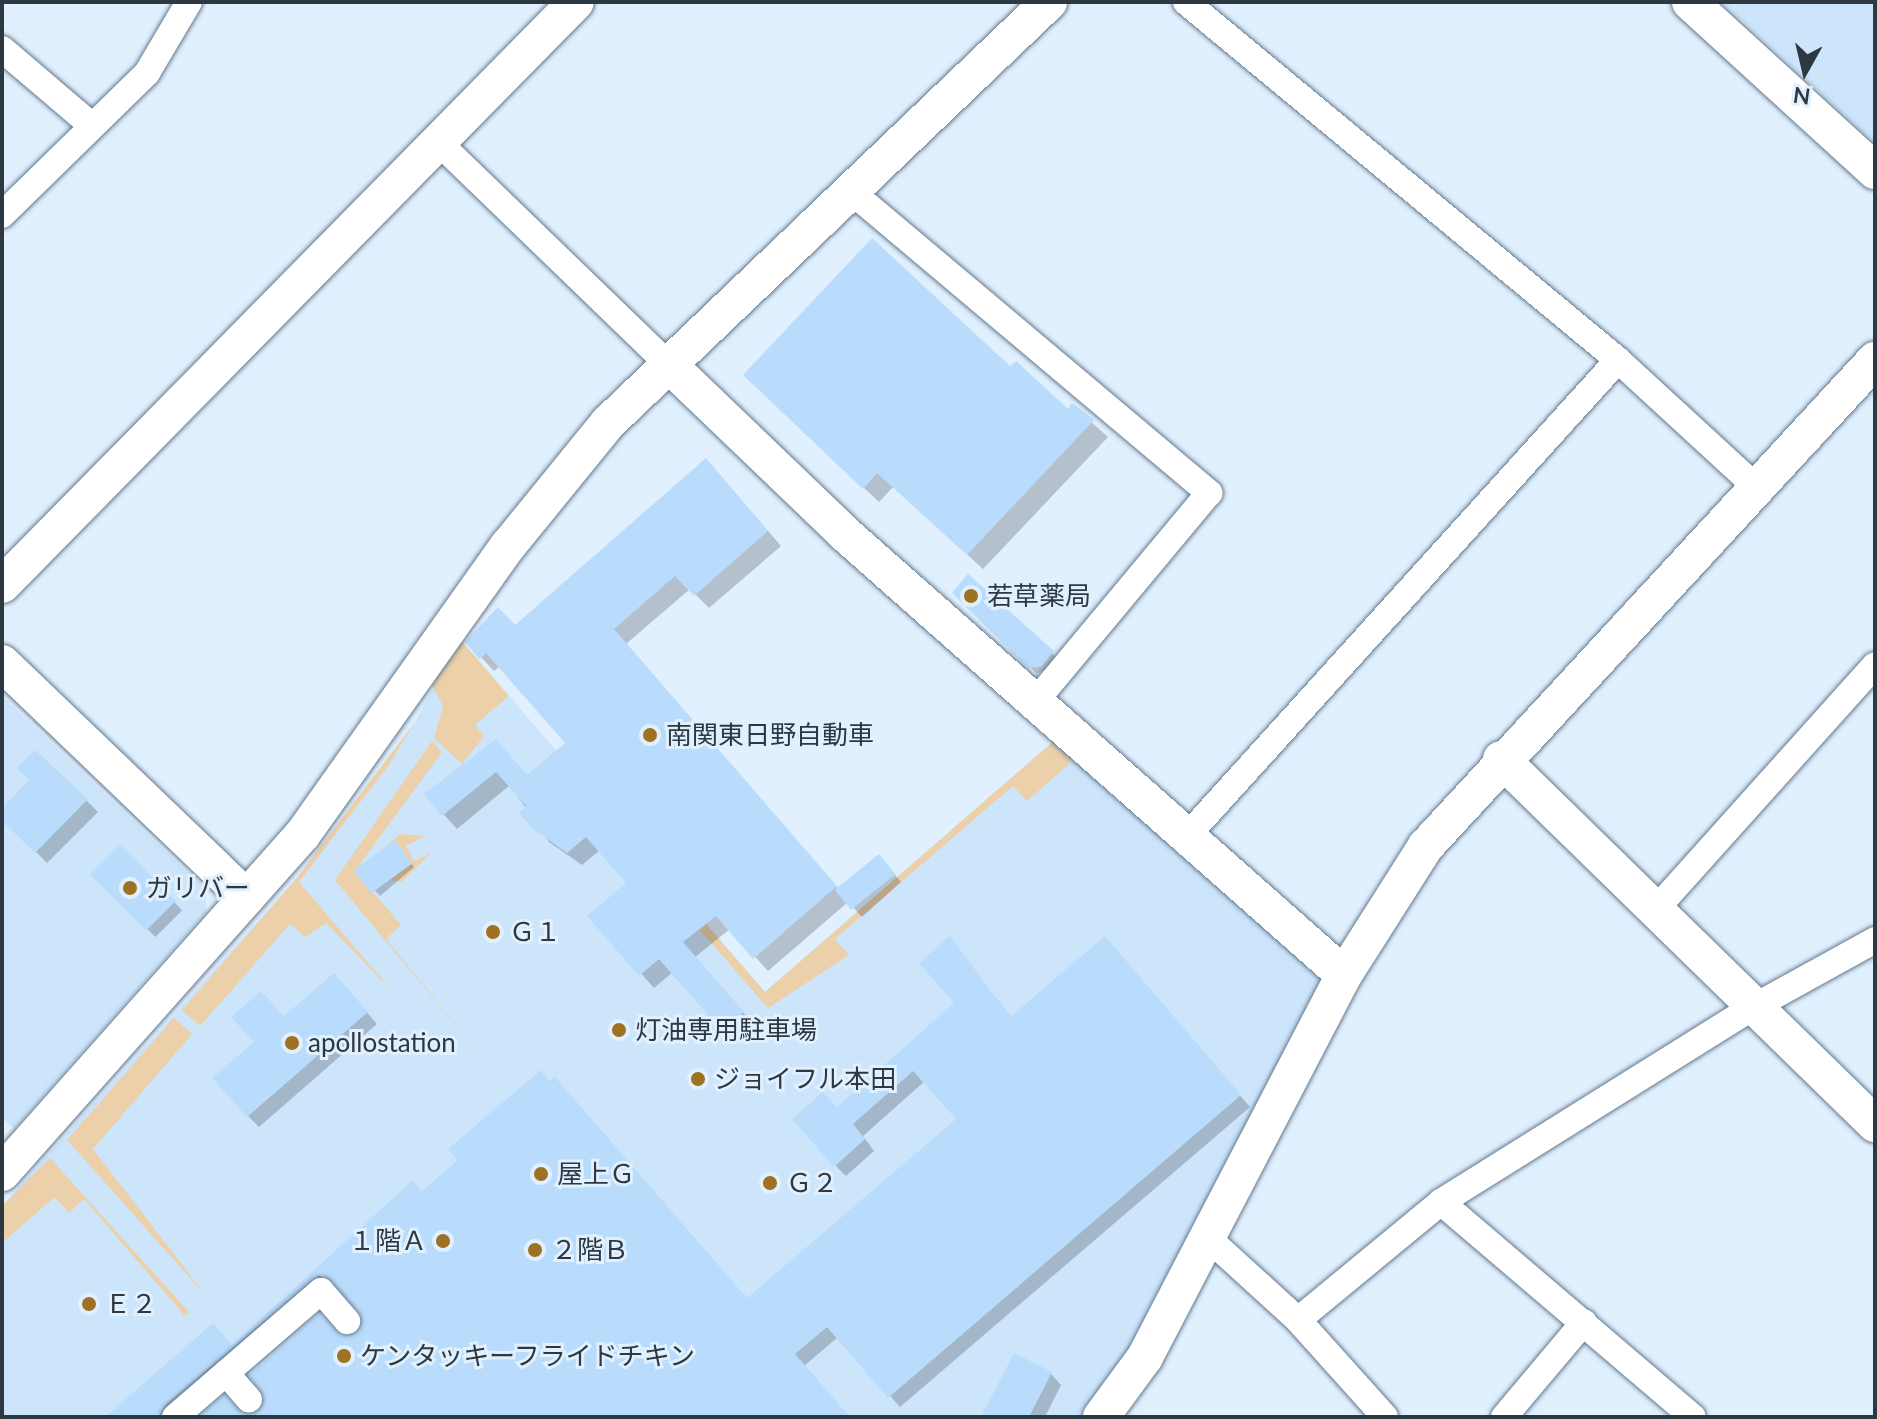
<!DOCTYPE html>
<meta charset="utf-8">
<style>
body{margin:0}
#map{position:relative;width:1877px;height:1419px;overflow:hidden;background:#e1f0fe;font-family:Lato,"Noto Sans JP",sans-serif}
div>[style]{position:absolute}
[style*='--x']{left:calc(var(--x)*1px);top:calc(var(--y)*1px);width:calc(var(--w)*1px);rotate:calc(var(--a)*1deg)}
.built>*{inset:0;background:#cce5fb}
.green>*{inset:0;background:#ebd0a9}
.shadow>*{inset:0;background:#0003;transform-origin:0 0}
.building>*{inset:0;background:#b9dcfc;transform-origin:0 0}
.roads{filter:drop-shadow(0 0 2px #63798d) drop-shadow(0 0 2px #63798d)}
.street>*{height:26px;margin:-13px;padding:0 13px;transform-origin:13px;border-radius:13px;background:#fff}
.secondary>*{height:36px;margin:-18px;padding:0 18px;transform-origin:18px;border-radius:18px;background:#fff}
.dots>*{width:22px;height:22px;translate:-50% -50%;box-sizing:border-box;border:4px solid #e1f0fe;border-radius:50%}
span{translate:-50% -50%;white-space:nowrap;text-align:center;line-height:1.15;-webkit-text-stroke:6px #e1f0fe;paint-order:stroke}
.poi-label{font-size:26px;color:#2e3841}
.left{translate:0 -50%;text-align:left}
.right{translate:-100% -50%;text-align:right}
.frame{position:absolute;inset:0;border:4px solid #2e3841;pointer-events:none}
.north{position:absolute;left:1765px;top:32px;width:80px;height:80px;-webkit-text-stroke:6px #e1f0fe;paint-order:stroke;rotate:188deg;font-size:22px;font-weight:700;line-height:32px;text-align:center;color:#2e3841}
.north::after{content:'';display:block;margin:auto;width:28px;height:36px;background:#2e3841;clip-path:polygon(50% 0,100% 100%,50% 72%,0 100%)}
</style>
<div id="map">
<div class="built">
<i style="clip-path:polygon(1722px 2px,1875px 2px,1875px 143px)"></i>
<i style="clip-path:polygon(460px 639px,765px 992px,1056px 739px,1317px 968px,1322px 989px,1137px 1347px,1085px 1417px,2px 1417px,2px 1206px,296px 879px,415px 722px)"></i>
<i style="clip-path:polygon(2px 696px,206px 890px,206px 912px,14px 1129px,2px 1117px)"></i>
</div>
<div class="green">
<i style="clip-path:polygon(460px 639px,509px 696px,475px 725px,484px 736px,462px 764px,434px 738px,443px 706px,432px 685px)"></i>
<i style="clip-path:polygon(415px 722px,389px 765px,299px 882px,393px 992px,326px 923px,305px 937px,290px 924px,200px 1026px,182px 1010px,296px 879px)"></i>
<i style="clip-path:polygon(1056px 739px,1072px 756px,1068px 765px,1027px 801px,1013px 786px,835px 939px,849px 955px,768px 1008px,700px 930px,706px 924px,765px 992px)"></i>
<i style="clip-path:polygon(432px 741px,442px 752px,355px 871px,401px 925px,386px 939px,483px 1058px,335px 880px)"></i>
<i style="clip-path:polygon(400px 834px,424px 836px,406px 846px,414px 861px,431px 853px,401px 882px,389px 879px,381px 851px)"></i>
<i style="clip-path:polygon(174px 1018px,192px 1034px,93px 1149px,207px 1297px,67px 1140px)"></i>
<i style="clip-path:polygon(50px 1158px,189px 1312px,185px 1316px,84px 1199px,69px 1213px,55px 1197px,2px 1243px,2px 1206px)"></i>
</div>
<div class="shadow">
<i style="clip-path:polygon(1010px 369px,1069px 412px,1073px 406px,1108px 437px,983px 569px,893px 487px,879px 502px,761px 390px)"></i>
<i style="clip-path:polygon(719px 474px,781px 546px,709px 608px,690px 589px,626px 644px,840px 891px,886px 864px,901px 882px,862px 917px,848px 902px,768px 971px,730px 929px,695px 957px,756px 1027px,737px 1043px,673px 972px,654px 988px,590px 916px,629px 883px,600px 850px,582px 865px,549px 842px,510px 785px,457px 829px,426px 795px,495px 742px,528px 777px,567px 743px,500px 666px,494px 671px,468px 643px,515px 627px)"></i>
<i style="clip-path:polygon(954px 593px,1052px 653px,1060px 660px,1037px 674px)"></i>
<i style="clip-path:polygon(86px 800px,98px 812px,47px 863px,2px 818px,2px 811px)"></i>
<i style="clip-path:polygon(398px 846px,414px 867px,380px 896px,358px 872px)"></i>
<i style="left:120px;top:848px;width:88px;height:38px;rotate:45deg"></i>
<i style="clip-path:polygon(950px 939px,1012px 1019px,1115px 949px,1250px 1107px,900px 1407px,838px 1337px,804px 1366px,849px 1417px,254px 1417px,267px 1397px,364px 1328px,361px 1310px,343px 1289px,174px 1417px,108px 1417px,233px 1347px,413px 1183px,423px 1193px,747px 1300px,959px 1120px,925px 1081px,863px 1136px,874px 1151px,846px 1176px,835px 1165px,838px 1109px,957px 1004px)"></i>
<i style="clip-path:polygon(345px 987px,377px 1024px,259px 1127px,248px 1116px,285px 1018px)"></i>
<i style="clip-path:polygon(1051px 1374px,1061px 1385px,1045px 1417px,983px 1417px)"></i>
</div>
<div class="building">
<i style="clip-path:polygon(872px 238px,1010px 366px,1016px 361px,1068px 409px,1072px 403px,1094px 420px,967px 555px,877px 473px,863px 489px,743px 375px)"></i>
<i style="clip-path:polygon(706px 458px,768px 531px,694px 596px,675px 576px,614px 629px,837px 886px,753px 959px,716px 916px,683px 942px,744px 1012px,722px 1031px,659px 959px,639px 976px,587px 916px,626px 883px,586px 837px,567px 853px,532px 828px,519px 813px,526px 806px,496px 772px,442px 816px,424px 794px,496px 739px,527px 775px,565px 743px,486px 653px,479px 659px,465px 642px,498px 607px,515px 625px)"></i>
<i style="clip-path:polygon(968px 574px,1054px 651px,1041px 667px,1028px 668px,952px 593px)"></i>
<i style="clip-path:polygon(35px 750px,88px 799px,35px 853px,2px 821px,2px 808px,29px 780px,17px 768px)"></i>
<i style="left:395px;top:840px;width:29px;height:51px;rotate:54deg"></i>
<i style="left:120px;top:845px;width:79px;height:42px;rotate:45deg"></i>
<i style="left:879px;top:854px;width:26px;height:57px;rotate:51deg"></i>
<i style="clip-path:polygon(950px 936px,1010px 1017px,1105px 936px,1241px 1095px,888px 1398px,827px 1327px,795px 1354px,850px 1417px,199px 1417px,224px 1395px,243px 1414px,259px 1411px,264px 1395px,249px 1375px,319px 1314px,341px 1336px,358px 1332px,359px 1311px,319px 1275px,165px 1405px,159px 1417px,105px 1417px,213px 1323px,232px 1345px,413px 1180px,422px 1191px,458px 1160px,448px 1149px,541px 1070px,550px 1081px,555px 1077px,747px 1298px,956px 1119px,913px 1071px,853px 1124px,865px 1139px,834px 1167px,792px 1119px,823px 1092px,837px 1107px,954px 1003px,919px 963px)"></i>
<i style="clip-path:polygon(334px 973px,368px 1012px,247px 1117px,212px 1078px,254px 1042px,231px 1017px,261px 991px,284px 1016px)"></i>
<i style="clip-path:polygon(1014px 1353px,1052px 1372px,1029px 1417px,981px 1417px)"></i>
</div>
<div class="roads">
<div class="street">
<i style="--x:1186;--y:2;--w:561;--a:39.65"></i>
<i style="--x:1618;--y:360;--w:186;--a:42.6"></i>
<i style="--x:2;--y:49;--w:117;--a:40.5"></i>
<i style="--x:437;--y:141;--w:320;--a:44"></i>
<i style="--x:853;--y:193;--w:466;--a:40.1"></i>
<i style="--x:1209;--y:493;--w:272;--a:129.8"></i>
<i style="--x:2;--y:215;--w:203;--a:-44.4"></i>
<i style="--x:147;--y:73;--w:82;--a:-59.4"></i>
<i style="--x:1187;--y:836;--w:642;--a:-47.84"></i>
<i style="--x:1657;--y:908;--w:326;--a:-48.1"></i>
<i style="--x:1441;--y:1202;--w:331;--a:40.5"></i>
<i style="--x:1208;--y:1238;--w:122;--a:42.3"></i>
<i style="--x:1298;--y:1320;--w:130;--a:48.1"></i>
<i style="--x:1298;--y:1320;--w:185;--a:-39.5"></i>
<i style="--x:1441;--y:1202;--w:367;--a:-32"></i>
<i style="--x:1752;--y:1008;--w:141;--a:-28.9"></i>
<i style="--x:226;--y:1373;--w:35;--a:49"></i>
<i style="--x:175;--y:1417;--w:193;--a:-40.8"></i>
<i style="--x:321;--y:1291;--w:40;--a:49"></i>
<i style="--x:1504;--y:1417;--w:124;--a:-49.9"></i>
</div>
<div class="secondary">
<i style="--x:1690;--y:2;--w:251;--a:42.4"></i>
<i style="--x:667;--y:363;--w:245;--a:43.8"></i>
<i style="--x:844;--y:533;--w:667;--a:41.48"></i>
<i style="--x:2;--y:585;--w:818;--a:-45.45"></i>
<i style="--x:2;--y:663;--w:339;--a:43.8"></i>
<i style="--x:1501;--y:759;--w:523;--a:44.3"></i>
<i style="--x:2;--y:1173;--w:453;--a:-48.4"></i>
<i style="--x:303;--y:834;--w:354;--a:-54.6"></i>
<i style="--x:508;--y:546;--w:159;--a:-50.9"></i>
<i style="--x:608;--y:423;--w:610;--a:-43.67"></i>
<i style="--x:1101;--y:1417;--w:74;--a:-53.7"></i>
<i style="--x:1145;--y:1357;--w:431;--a:-62.5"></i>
<i style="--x:1344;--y:975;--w:153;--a:-57.6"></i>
<i style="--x:1426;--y:846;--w:662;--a:-47.27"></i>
</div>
</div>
<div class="dots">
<i style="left:971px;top:596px;background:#9f7123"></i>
<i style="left:650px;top:735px;background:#9f7123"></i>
<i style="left:130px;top:888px;background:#9f7123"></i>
<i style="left:493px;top:932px;background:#9f7123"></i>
<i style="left:619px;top:1030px;background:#9f7123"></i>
<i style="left:292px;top:1043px;background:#9f7123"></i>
<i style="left:698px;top:1079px;background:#9f7123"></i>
<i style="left:541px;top:1174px;background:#9f7123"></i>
<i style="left:770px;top:1183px;background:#9f7123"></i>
<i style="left:443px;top:1241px;background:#9f7123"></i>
<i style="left:535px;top:1250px;background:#9f7123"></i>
<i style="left:89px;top:1304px;background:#9f7123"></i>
<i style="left:344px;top:1356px;background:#9f7123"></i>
</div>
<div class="poi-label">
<span class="left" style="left:987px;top:596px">若草薬局</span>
<span class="left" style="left:666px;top:735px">南関東日野自動車</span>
<span class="left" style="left:146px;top:888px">ガリバー</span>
<span class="left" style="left:509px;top:932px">Ｇ１</span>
<span class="left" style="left:635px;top:1030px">灯油専用駐車場</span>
<span class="left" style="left:308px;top:1043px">apollostation</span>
<span class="left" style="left:714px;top:1079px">ジョイフル本田</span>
<span class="left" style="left:557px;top:1174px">屋上Ｇ</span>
<span class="left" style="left:786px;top:1183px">Ｇ２</span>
<span class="right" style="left:427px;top:1241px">１階Ａ</span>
<span class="left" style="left:551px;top:1250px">２階Ｂ</span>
<span class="left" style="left:105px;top:1304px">Ｅ２</span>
<span class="left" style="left:360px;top:1356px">ケンタッキーフライドチキン</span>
</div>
<div class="frame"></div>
<div class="north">N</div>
</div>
